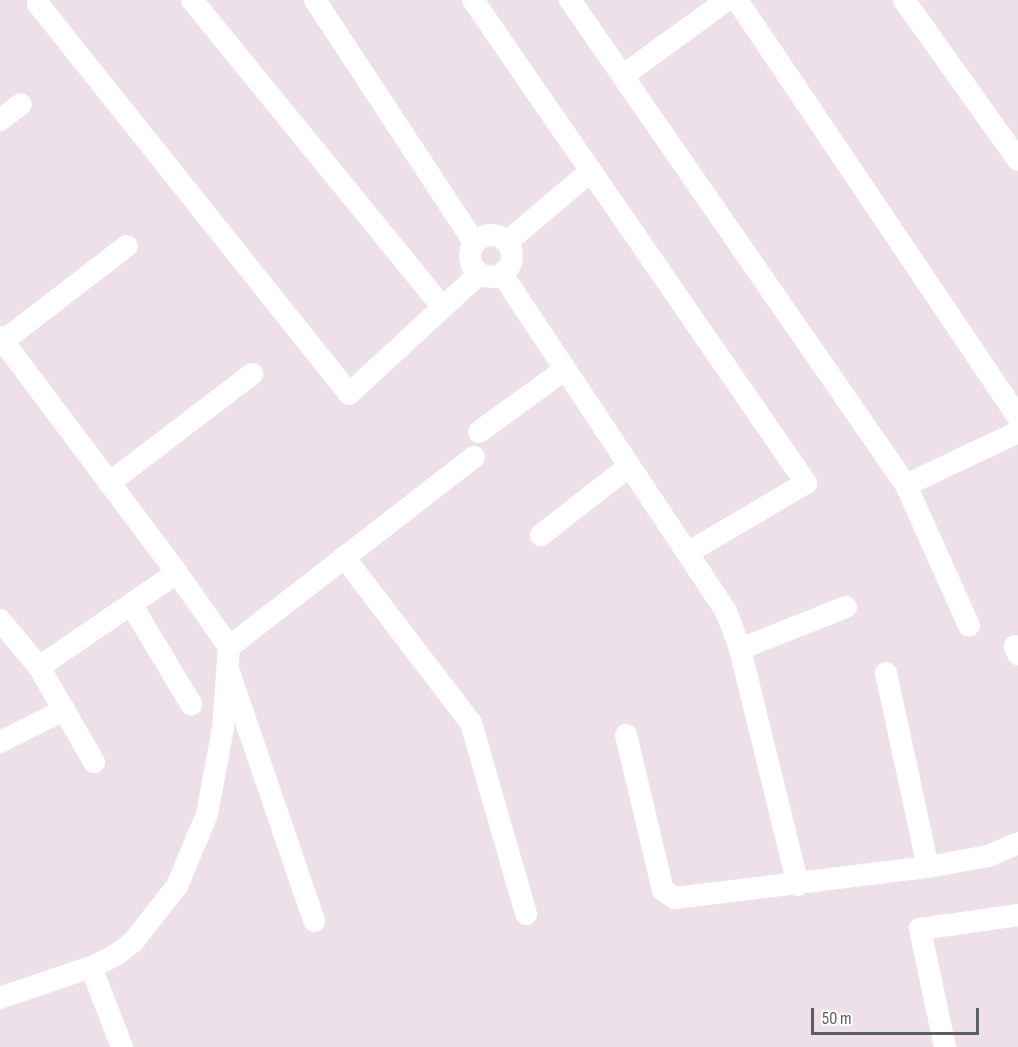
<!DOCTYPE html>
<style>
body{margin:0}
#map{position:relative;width:1018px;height:1047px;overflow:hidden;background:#ede0e9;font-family:"Sofia Sans Condensed",sans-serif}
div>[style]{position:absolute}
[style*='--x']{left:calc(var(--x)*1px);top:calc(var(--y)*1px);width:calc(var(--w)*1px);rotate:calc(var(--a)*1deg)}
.minor>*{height:22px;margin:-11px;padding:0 11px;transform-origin:11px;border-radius:11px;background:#fff}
.minor>.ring{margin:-11px;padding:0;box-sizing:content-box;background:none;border:22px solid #fff;border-radius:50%}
span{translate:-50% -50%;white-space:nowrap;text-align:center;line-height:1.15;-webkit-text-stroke:6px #fff;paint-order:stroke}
.scale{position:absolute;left:811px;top:1008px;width:168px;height:27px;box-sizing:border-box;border:3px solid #59625a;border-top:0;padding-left:8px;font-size:18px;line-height:21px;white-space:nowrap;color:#59625a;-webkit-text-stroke:4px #fff;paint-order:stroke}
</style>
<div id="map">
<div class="minor">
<i style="--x:192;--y:0;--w:397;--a:50.8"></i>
<i style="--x:315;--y:0;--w:290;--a:56.7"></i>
<i style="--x:473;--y:0;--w:587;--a:55.42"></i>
<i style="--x:806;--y:483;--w:138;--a:149.5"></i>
<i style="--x:570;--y:0;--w:590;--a:55.29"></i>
<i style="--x:906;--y:485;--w:154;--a:65.9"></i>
<i style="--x:737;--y:0;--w:503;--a:56.03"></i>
<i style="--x:904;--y:0;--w:196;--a:54.5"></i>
<i style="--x:38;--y:4;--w:499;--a:51.4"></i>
<i style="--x:349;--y:394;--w:177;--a:-42.7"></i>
<i style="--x:624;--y:75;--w:127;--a:-36.1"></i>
<i style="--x:0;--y:120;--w:26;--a:-37"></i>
<i class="ring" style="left:470px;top:235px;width:20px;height:20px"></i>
<i style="--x:507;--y:242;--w:110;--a:-40.2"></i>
<i style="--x:502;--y:274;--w:405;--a:56.4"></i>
<i style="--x:726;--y:611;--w:40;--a:69.8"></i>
<i style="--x:740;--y:649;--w:243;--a:76.2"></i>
<i style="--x:0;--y:337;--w:295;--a:53.1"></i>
<i style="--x:177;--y:573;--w:90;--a:54.9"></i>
<i style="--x:229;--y:647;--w:81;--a:94.2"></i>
<i style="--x:223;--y:728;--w:87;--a:100.5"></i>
<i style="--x:207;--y:814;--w:78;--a:112.6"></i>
<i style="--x:177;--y:886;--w:71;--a:128.2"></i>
<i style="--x:133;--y:942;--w:21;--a:143"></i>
<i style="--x:116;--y:955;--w:28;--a:154"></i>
<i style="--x:91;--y:967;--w:96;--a:161.2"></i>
<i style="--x:3;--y:341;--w:156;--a:-37.5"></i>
<i style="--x:479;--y:432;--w:105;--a:-36.1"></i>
<i style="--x:109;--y:483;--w:180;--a:-37.3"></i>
<i style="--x:906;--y:485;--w:124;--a:-25.3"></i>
<i style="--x:541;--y:535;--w:110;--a:-38"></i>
<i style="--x:344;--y:557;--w:209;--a:52.6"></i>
<i style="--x:471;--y:723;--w:199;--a:73.9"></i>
<i style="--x:131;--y:604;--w:117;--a:59"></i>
<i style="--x:0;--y:620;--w:61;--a:50.3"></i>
<i style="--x:39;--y:667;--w:110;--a:59.9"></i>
<i style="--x:1015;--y:646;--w:9;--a:69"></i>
<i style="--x:229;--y:647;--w:310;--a:-37.8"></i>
<i style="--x:740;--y:649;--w:114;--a:-21.6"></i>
<i style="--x:39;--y:667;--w:167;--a:-34.3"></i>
<i style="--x:886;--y:673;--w:198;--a:77.8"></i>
<i style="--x:230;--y:675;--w:260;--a:71.1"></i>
<i style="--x:626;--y:735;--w:159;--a:76.6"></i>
<i style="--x:663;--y:890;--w:14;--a:34"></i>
<i style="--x:675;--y:898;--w:255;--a:-7"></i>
<i style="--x:928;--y:867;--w:61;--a:-10.4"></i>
<i style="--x:988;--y:856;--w:33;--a:-23"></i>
<i style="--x:0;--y:742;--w:72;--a:-26.6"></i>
<i style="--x:91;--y:967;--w:86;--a:68.8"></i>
<i style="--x:945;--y:1047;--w:121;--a:-102"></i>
<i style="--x:920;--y:929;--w:99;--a:-8.1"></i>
</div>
<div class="scale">50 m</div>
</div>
